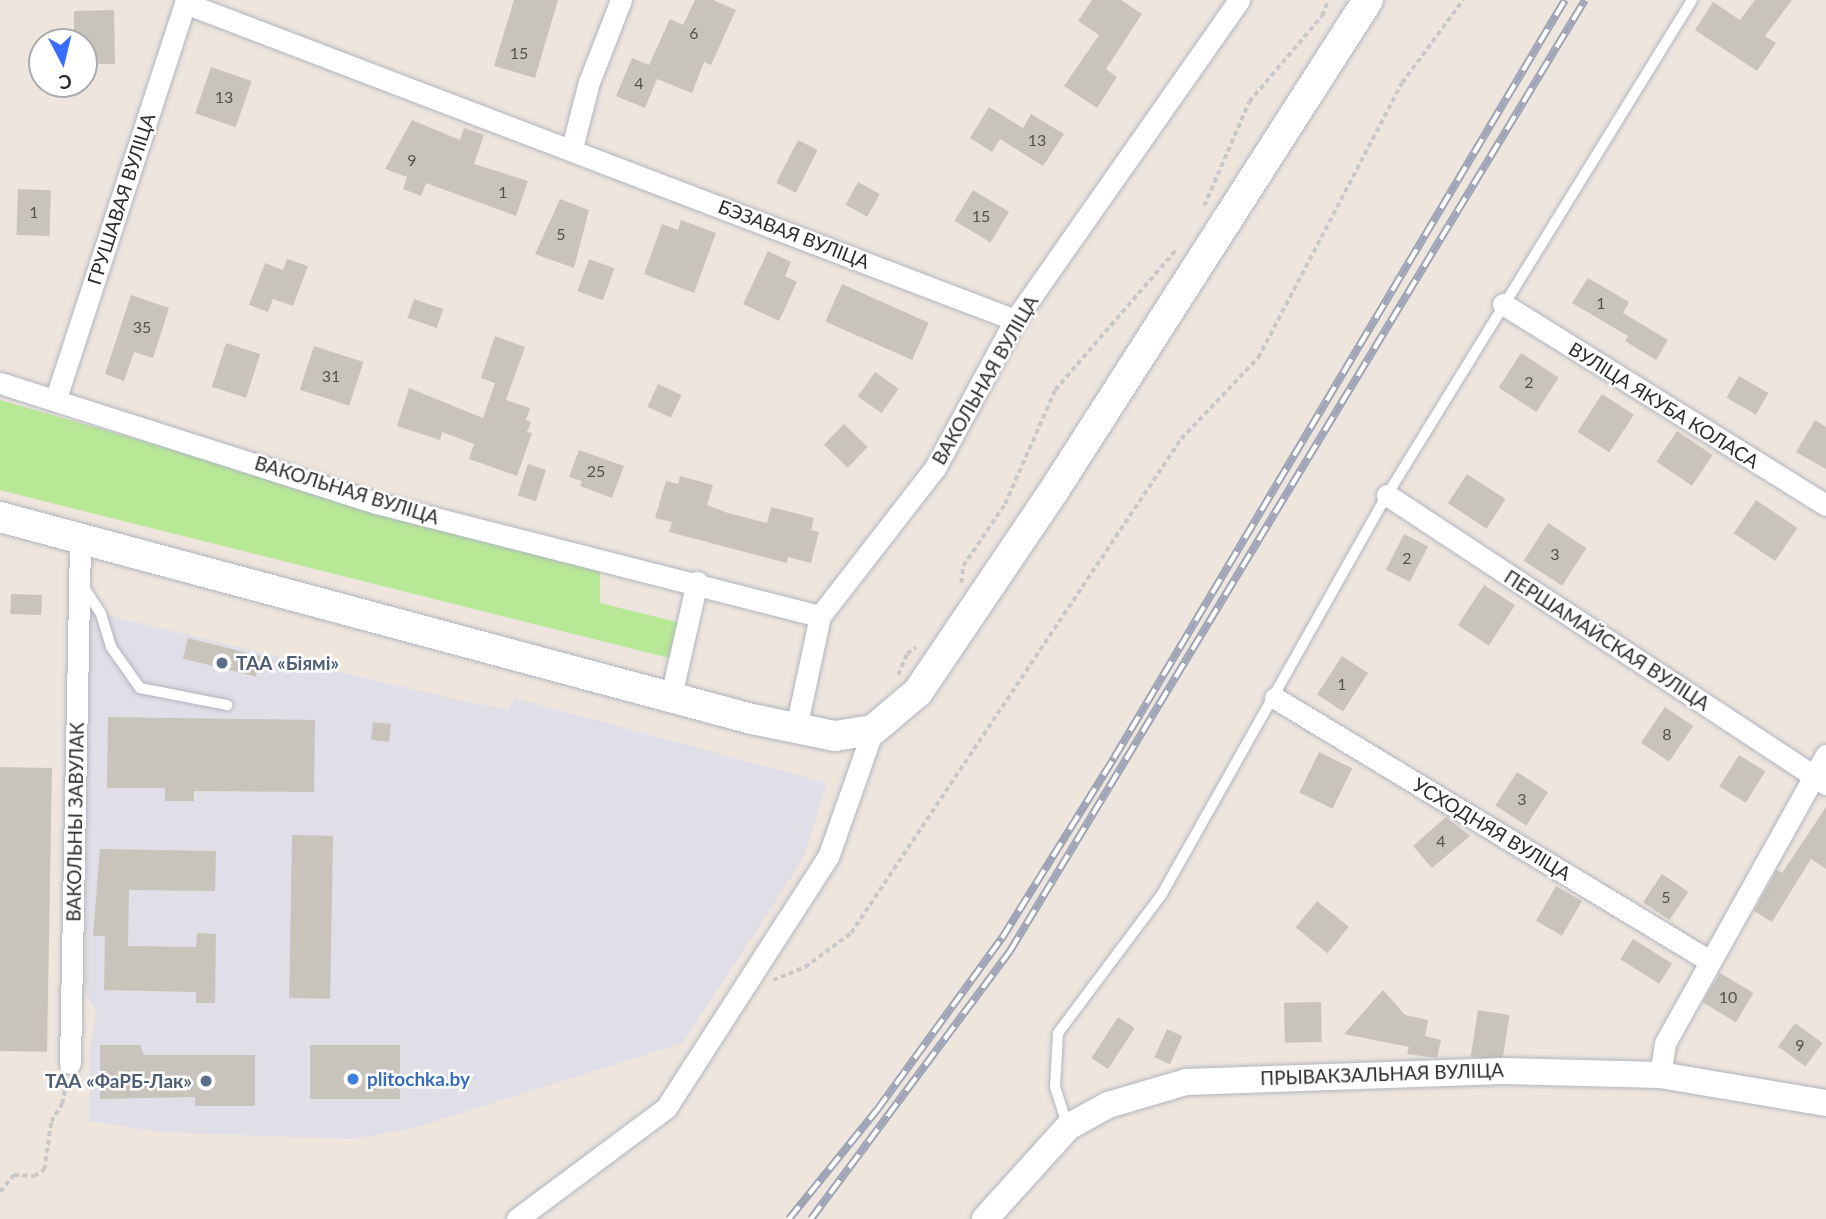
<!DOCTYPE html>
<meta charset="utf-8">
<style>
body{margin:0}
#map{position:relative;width:1826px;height:1219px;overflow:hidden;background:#eee6dd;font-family:Lato,sans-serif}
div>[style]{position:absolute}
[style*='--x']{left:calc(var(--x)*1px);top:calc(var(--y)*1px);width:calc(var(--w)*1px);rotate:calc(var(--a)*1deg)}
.industrial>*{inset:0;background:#e0dee6}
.green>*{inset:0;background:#b7e896}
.building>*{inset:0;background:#c9c4bb;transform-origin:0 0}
.path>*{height:3.5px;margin-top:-1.75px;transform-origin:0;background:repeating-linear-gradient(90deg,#c8c8c8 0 5px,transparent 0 8.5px)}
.roads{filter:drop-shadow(0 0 2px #b1b5c0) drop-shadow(0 0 2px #b1b5c0)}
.service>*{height:10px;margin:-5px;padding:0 5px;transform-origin:5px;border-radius:5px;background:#fff}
.minor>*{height:21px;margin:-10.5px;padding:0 10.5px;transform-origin:10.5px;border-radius:10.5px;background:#fff}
.tertiary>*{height:26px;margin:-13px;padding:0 13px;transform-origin:13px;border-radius:13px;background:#fff}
.secondary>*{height:30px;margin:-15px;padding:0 15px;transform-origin:15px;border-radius:15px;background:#fff}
.rail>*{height:8px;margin-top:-4px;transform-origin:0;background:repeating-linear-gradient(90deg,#fff 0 16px,#9fa4b7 0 32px);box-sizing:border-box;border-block:2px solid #9fa4b7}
.dots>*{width:19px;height:19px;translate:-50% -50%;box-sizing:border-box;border:4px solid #fff;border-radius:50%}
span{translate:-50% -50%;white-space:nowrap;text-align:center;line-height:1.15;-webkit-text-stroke:5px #fff;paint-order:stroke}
.number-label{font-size:16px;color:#535250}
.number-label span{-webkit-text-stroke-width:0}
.street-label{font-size:19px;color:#2c2c2c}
.service-label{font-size:19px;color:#4e5e75;font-weight:700}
.left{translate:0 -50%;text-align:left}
.right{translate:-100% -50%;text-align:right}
.shop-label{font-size:19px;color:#366cbe;font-weight:700}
.north{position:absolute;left:28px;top:28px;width:70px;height:70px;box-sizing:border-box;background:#fff;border:2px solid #ababab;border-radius:50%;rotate:173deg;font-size:19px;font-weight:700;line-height:28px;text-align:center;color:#2c2c2c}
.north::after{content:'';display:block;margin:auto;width:24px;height:32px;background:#396bff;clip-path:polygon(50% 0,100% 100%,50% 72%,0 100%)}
</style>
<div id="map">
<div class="industrial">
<i style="clip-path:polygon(90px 611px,462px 701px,508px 709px,515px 698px,827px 783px,803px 859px,683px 1043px,411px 1129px,352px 1139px,161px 1132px,89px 1121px,90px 1049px,96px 1011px,85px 992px)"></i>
</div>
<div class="green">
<i style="clip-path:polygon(0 400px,600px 572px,600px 603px,681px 623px,669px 658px,0 490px)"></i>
</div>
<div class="building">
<i style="clip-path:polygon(514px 0,558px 0,535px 78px,494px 66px)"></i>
<i style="clip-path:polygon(695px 0,713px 0,736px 10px,711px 65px,704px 62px,692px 93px,657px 79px,645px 108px,616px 96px,632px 58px,649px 65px,670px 19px,683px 25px)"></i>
<i style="clip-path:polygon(1092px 0,1121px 0,1142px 14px,1106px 69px,1117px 77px,1097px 108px,1064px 86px,1099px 35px,1078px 21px)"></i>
<i style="clip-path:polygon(1755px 0,1792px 0,1765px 36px,1776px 43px,1757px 71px,1695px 30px,1713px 2px,1740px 20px)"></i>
<i style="clip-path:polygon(114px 10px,115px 64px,84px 64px,84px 42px,74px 42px,74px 11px)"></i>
<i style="left:211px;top:67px;width:43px;height:49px;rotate:19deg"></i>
<i style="clip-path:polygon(989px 107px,1023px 128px,1031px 114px,1064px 134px,1043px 166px,1000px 139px,992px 152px,970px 138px)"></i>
<i style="clip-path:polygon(412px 120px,460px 140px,464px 128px,484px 135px,474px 164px,528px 181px,516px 216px,426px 183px,421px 196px,403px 189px,407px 177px,385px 169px)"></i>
<i style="left:798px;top:140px;width:22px;height:48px;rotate:27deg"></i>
<i style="left:858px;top:182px;width:25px;height:26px;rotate:29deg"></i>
<i style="left:18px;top:189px;width:33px;height:46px;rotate:2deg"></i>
<i style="left:973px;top:190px;width:42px;height:36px;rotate:31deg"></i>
<i style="clip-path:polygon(560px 199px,589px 210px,574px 268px,535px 254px)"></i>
<i style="clip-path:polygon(681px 220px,716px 233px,694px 293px,644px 274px,662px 224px,678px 230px)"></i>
<i style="clip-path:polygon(768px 251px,791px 262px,785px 276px,797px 282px,779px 321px,743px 304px)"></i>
<i style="clip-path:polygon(287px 259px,308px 266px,293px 306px,273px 299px,268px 312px,249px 305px,265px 263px,283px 270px)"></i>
<i style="left:589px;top:259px;width:27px;height:34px;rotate:20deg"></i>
<i style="clip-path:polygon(1588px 278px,1629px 302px,1623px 313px,1668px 340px,1656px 360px,1625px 341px,1628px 336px,1572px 303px)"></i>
<i style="left:842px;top:284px;width:95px;height:41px;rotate:24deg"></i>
<i style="clip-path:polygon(131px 295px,169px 308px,153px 358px,134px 352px,124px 381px,105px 374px)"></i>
<i style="left:414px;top:299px;width:31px;height:20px;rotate:19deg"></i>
<i style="clip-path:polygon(495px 336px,525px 347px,506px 400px,530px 408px,526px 420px,531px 422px,527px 432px,532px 433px,517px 476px,469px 459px,474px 444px,442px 432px,440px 440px,397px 426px,409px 388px,483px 418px,495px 383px,481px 378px)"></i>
<i style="left:226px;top:343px;width:36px;height:46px;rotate:18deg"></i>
<i style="left:314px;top:346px;width:52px;height:46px;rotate:18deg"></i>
<i style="left:1521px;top:353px;width:45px;height:41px;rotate:33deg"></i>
<i style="left:875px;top:372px;width:29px;height:30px;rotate:35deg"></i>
<i style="left:1739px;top:376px;width:34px;height:25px;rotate:30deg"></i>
<i style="left:658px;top:384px;width:26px;height:25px;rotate:25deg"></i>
<i style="left:1602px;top:394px;width:38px;height:45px;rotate:33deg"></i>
<i style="clip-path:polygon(1815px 420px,1826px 427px,1826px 469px,1796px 452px)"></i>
<i style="left:844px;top:424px;width:33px;height:29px;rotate:44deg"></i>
<i style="left:1677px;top:431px;width:43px;height:37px;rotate:34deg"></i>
<i style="clip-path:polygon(579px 450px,624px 466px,612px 498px,580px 486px,582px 481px,569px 477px)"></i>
<i style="left:528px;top:464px;width:19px;height:33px;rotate:18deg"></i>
<i style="left:1467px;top:474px;width:46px;height:35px;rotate:33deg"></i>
<i style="clip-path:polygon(680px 476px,713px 485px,707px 505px,728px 513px,767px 523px,771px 507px,814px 518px,811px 530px,819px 532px,811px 563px,788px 557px,787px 563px,669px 532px,672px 522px,655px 518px,666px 481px,678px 484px)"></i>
<i style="left:1756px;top:500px;width:50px;height:40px;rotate:34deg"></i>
<i style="left:1548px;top:523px;width:46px;height:45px;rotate:33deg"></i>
<i style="left:1404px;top:534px;width:27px;height:40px;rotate:27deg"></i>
<i style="left:1484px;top:585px;width:37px;height:48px;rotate:33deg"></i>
<i style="left:11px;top:594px;width:31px;height:20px;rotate:2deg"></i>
<i style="left:188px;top:638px;width:75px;height:21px;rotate:14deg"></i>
<i style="left:1342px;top:656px;width:31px;height:46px;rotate:33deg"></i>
<i style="left:1665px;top:707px;width:34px;height:43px;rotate:34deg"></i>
<i style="clip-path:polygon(108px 717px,315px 720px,314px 792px,194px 791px,194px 801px,165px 801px,165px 788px,107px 788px)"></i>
<i style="left:373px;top:722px;width:18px;height:18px;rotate:6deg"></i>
<i style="left:1319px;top:752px;width:37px;height:45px;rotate:26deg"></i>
<i style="left:1739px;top:755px;width:31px;height:37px;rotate:32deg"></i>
<i style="left:0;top:767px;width:52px;height:284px;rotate:1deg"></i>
<i style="left:1517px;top:772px;width:37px;height:40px;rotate:33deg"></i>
<i style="clip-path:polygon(1826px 807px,1826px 869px,1811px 859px,1772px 922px,1754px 911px,1777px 870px,1782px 873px)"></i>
<i style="clip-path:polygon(1446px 817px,1470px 836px,1432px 868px,1413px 846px)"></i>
<i style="left:292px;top:835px;width:41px;height:163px;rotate:1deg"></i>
<i style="clip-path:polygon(100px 849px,216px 851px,215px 891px,129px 890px,128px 946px,196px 947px,197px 933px,216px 934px,215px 1003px,196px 1003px,196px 992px,104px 990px,105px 936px,93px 936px)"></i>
<i style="left:1662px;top:874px;width:32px;height:34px;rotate:34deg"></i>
<i style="left:1556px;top:886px;width:30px;height:40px;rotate:30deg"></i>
<i style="left:1317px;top:901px;width:41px;height:34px;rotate:39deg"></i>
<i style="left:1633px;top:939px;width:46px;height:24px;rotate:32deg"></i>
<i style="left:1720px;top:973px;width:39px;height:34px;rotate:31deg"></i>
<i style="clip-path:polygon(1383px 990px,1405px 1015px,1428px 1020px,1425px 1036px,1441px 1040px,1437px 1058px,1407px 1054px,1409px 1047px,1344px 1034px)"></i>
<i style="left:1321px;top:1002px;width:40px;height:37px;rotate:89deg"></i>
<i style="left:1478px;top:1010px;width:32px;height:47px;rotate:9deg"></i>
<i style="left:1118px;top:1017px;width:20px;height:49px;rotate:33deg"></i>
<i style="left:1795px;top:1023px;width:34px;height:29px;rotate:36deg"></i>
<i style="left:1167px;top:1029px;width:17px;height:31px;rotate:24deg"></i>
<i style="clip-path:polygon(100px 1045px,140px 1045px,144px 1055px,255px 1055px,255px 1106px,195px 1106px,195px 1097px,100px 1099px)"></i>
<i style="left:400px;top:1045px;width:54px;height:90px;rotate:90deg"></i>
</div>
<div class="path">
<i style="--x:1204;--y:206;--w:113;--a:-66.6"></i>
<i style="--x:1249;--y:102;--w:113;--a:-49.7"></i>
<i style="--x:1322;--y:16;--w:17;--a:-69"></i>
<i style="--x:961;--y:583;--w:17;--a:-83"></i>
<i style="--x:963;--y:566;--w:75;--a:-55.9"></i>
<i style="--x:1005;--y:504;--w:124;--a:-66.3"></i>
<i style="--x:1055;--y:390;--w:185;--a:-49.2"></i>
<i style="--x:898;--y:675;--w:23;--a:-67"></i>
<i style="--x:907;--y:654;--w:11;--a:-38"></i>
<i style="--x:773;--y:980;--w:35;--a:-22"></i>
<i style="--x:805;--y:967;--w:57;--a:-36.5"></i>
<i style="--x:851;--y:933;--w:594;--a:-56.26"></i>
<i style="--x:1181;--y:439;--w:112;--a:-46.5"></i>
<i style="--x:1258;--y:358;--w:310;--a:-62.4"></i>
<i style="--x:1402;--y:83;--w:103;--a:-53.7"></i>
<i style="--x:0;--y:1192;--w:22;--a:-51"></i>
<i style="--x:14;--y:1175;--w:20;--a:3"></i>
<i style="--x:34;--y:1176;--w:12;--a:-31"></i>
<i style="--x:44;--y:1170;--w:49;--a:-81.7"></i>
<i style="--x:51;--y:1122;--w:21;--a:-59"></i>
<i style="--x:62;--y:1104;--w:21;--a:-79"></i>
</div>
<div class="roads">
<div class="service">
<i style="--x:83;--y:586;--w:33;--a:57"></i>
<i style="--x:101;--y:614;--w:34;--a:73"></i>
<i style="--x:111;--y:647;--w:50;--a:54.7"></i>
<i style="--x:140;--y:688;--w:89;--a:11.1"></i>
<i style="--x:1068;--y:1127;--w:42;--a:-108"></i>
<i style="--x:1055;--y:1087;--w:54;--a:-86.8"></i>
<i style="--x:1058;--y:1033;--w:174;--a:-53.2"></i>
<i style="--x:1162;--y:894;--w:458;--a:-60.6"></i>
<i style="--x:1387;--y:495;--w:581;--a:-58.36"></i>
</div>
<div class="minor">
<i style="--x:185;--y:3;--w:888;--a:20.9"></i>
<i style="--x:572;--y:148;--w:68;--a:-75.6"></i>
<i style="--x:589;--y:82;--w:88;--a:-68.7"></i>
<i style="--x:1503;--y:304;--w:380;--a:31.9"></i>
<i style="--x:0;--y:383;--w:395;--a:17.7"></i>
<i style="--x:376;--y:503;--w:458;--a:14.3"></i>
<i style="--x:820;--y:616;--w:187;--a:-52.2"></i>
<i style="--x:935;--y:468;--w:168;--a:-61.6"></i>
<i style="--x:1015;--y:320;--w:391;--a:-55"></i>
<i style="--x:56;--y:398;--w:419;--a:-71.9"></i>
<i style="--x:1387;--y:495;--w:526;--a:33.36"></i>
<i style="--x:671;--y:696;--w:117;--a:-77.2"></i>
<i style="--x:1275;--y:698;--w:506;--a:31.18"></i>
<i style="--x:796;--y:728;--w:115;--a:-77.9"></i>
<i style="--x:70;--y:1063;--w:523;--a:-88.9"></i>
<i style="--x:1660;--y:1075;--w:32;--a:-81"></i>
<i style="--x:1665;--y:1043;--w:330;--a:-60.8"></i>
<i style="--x:517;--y:1219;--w:186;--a:-36.7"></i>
<i style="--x:666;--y:1108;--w:299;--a:-57.2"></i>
<i style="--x:828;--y:857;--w:135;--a:-70.5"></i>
</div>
<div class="tertiary">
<i style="--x:985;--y:1219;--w:124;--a:-47.9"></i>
<i style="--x:1068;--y:1127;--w:46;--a:-28.8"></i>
<i style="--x:1108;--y:1105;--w:81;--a:-16.4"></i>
<i style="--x:1186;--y:1082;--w:317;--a:-2"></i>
<i style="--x:1503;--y:1071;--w:157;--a:1.5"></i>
<i style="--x:1660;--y:1075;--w:168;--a:9.6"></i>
</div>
<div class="secondary">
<i style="--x:0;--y:517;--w:779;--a:15.04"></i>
<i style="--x:752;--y:719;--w:85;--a:11.6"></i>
<i style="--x:835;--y:736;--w:38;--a:-9"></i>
<i style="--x:873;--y:730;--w:59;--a:-40.2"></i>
<i style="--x:918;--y:692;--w:241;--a:-56"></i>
<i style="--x:1053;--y:492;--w:584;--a:-57.37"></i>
</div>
</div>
<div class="rail">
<i style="--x:789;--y:1219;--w:140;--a:-51.1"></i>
<i style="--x:877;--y:1110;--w:213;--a:-54"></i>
<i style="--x:1002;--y:938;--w:212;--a:-58.1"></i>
<i style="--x:1114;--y:758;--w:882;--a:-59.25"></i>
<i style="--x:811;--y:1219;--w:334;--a:-53.4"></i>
<i style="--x:1010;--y:951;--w:1111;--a:-58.84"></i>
</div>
<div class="dots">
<i style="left:222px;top:663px;background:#5c6f8a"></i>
<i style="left:353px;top:1079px;background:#3f7fe0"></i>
<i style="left:206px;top:1081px;background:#5c6f8a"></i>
</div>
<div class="number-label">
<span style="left:694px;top:33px">6</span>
<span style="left:519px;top:53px">15</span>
<span style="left:639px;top:83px">4</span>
<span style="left:224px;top:97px">13</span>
<span style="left:1037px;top:140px">13</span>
<span style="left:412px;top:160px">9</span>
<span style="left:503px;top:192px">1</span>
<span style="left:34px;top:212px">1</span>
<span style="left:981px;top:216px">15</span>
<span style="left:561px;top:234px">5</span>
<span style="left:1601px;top:303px">1</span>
<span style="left:142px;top:327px">35</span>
<span style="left:331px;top:376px">31</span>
<span style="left:1529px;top:382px">2</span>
<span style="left:596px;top:471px">25</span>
<span style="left:1555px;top:554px">3</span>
<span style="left:1407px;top:558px">2</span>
<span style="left:1342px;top:684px">1</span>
<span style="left:1667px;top:734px">8</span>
<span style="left:1522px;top:799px">3</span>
<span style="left:1441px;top:841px">4</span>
<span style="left:1666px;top:897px">5</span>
<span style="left:1728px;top:997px">10</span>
<span style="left:1800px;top:1045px">9</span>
</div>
<div class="street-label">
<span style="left:121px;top:199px;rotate:-72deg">ГРУШАВАЯ ВУЛІЦА</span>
<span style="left:794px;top:234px;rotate:21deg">БЭЗАВАЯ ВУЛІЦА</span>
<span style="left:985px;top:380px;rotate:-60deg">ВАКОЛЬНАЯ ВУЛІЦА</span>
<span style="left:1664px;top:405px;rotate:32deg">ВУЛІЦА ЯКУБА КОЛАСА</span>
<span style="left:347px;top:490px;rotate:17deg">ВАКОЛЬНАЯ ВУЛІЦА</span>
<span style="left:1607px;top:640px;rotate:33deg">ПЕРШАМАЙСКАЯ ВУЛІЦА</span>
<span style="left:75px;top:822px;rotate:-89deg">ВАКОЛЬНЫ ЗАВУЛАК</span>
<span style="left:1492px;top:829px;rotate:31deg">УСХОДНЯЯ ВУЛІЦА</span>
<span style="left:1382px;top:1074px;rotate:-2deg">ПРЫВАКЗАЛЬНАЯ ВУЛІЦА</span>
</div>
<div class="service-label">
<span class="left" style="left:236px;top:663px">ТАА «Біямі»</span>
<span class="right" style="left:192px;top:1081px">ТАА «ФаРБ-Лак»</span>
</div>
<div class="shop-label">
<span class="left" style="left:367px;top:1079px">plitochka.by</span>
</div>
<div class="north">С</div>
</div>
